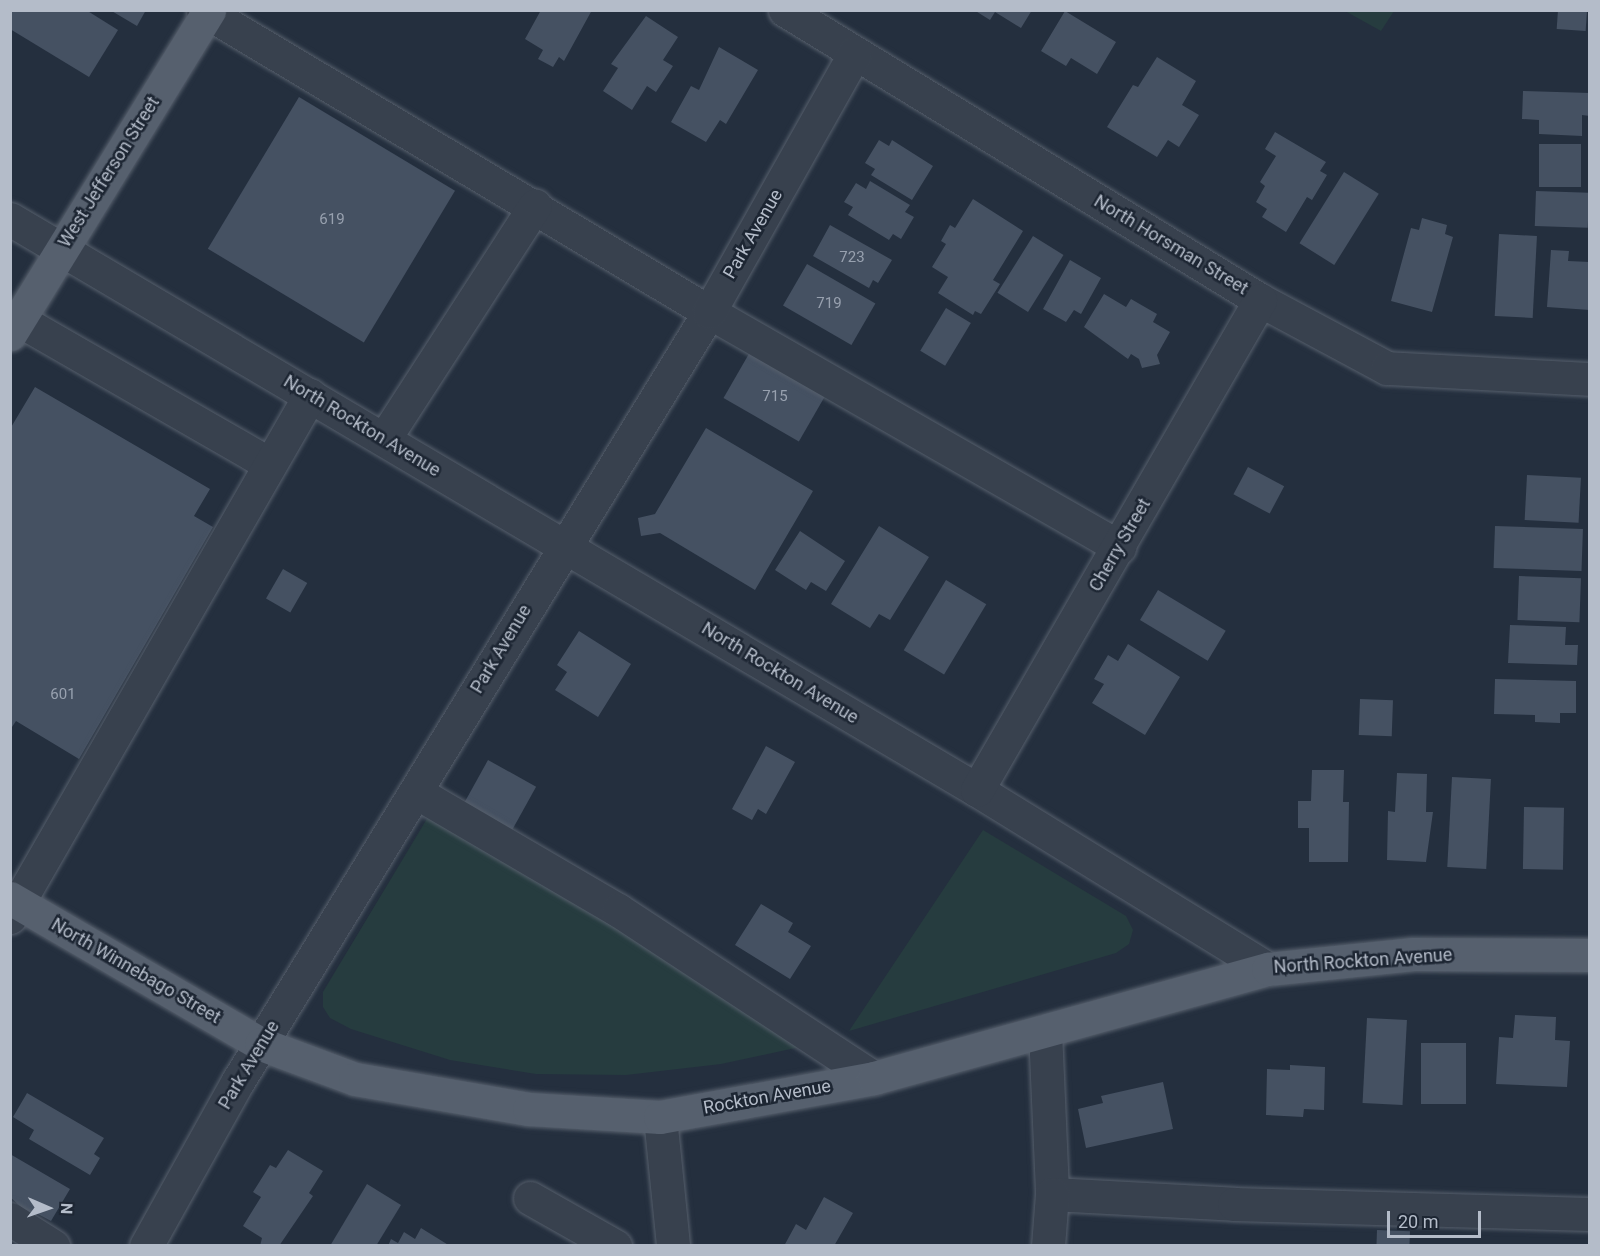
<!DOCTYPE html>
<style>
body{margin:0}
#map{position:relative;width:1600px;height:1256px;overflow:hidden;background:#242f3e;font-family:Roboto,sans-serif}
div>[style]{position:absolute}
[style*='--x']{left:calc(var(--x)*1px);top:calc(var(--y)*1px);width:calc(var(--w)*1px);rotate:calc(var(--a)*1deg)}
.green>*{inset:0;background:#263c3f}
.building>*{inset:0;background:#455162;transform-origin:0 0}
.roads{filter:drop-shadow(0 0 2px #565f6c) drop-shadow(0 0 2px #565f6c)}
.minor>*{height:33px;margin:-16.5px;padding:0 16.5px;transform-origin:16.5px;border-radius:16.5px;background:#38414e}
.major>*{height:33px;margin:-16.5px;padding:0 16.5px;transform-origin:16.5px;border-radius:16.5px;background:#56606e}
span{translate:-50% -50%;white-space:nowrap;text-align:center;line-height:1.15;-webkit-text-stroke:5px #1d2633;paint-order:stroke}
.number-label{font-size:15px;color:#98a1af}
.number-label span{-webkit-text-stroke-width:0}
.street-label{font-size:18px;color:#b4bcc9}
.frame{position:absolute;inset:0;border:12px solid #b4bcc9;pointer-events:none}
.north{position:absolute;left:18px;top:1178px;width:60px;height:60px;-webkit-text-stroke:4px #1d2633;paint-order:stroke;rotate:92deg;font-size:16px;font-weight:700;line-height:24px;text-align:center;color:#b4bcc9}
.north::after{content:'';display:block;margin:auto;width:21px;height:27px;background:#b4bcc9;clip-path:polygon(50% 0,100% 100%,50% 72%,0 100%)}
.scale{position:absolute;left:1387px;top:1211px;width:94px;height:27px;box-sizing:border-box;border:3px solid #b4bcc9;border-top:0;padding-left:8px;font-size:18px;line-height:21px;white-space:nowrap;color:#b4bcc9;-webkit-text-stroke:4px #1d2633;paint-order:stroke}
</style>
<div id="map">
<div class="green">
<i style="clip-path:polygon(1345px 11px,1394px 11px,1381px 31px)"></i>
<i style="clip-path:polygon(431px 812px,809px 1045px,721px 1064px,626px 1075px,536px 1074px,450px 1060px,351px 1029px,330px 1018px,323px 1007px,323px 992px)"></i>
<i style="clip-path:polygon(983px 830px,1126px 916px,1133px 930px,1129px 944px,1116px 953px,849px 1031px)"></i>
</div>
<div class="building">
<i style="clip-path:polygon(10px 10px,86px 10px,118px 30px,89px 77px,10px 29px)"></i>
<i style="clip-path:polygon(110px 10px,146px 10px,137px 26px)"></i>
<i style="clip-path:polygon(541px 10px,592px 10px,564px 61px,559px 57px,553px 67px,538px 59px,543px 50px,525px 39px)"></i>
<i style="clip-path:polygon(974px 10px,1032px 10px,1021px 28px,995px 12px,990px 20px)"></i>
<i style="left:1558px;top:10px;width:29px;height:19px;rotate:4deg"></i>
<i style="clip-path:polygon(1065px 11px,1116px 42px,1097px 74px,1071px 58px,1066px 66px,1041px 51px)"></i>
<i style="clip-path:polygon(646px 16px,678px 37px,663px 60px,673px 66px,656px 92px,647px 86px,632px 110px,603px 91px,618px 68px,611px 64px)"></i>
<i style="clip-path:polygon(719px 47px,758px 70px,726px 124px,720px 120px,706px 142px,671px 122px,691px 86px,699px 90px)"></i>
<i style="clip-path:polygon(1157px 57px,1196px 81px,1182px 105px,1199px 115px,1179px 147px,1168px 140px,1157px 157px,1107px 127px,1133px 85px,1138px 87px)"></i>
<i style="clip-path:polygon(1523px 91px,1590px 93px,1590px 116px,1582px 115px,1582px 136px,1539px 134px,1539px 120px,1522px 119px)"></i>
<i style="left:299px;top:97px;width:182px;height:177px;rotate:31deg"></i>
<i style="clip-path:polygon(1275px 132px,1326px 162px,1320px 171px,1327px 175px,1312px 200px,1307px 197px,1286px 232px,1262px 217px,1267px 209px,1256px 202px,1265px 186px,1260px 182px,1276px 156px,1265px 149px)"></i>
<i style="clip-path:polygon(879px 140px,889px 146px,892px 140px,933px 166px,912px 200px,871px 175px,875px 169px,865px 163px)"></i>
<i style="left:1539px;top:144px;width:42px;height:43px"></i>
<i style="left:1344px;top:172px;width:41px;height:84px;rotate:32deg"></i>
<i style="clip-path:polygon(870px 181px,910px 205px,905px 212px,914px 217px,901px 239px,893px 234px,889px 240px,848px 215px,853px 207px,844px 202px,856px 183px,866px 189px)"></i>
<i style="left:1536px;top:191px;width:53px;height:35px;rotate:2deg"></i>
<i style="clip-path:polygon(973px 199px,1023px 231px,993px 280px,1000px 284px,981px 314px,975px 311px,973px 315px,938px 293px,948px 277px,932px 267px,946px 244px,941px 241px,950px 225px,955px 228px)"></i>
<i style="clip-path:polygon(1422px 218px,1447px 225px,1445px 234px,1453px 237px,1432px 312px,1391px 301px,1411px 228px,1419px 230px)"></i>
<i style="clip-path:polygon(830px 225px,892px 260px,878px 283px,873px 280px,869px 288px,813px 256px)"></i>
<i style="left:1499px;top:234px;width:38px;height:82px;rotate:3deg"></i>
<i style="left:1033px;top:236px;width:36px;height:67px;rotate:32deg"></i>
<i style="clip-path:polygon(1551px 250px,1569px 251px,1568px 261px,1590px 262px,1590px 310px,1547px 307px)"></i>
<i style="clip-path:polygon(1070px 260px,1101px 278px,1081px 314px,1074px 310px,1066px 322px,1043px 309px)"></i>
<i style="left:807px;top:264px;width:79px;height:48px;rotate:30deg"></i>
<i style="clip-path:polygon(1104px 294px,1126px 307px,1131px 299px,1157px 314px,1153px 322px,1170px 332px,1157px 355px,1160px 364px,1142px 368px,1139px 359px,1131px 354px,1128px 359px,1084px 327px)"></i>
<i style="left:946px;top:308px;width:29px;height:50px;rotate:31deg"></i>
<i style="left:750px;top:352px;width:87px;height:53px;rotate:30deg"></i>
<i style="clip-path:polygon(35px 387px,210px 489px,194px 516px,213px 527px,79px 759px,16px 721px,10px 730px,10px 429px)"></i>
<i style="clip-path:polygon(706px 428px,813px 491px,755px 590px,660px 533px,641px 536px,638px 518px,655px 514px)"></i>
<i style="left:1248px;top:467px;width:41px;height:31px;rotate:28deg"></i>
<i style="left:1527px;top:475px;width:54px;height:45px;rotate:3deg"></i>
<i style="clip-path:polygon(879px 526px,929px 557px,890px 620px,879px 614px,870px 628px,831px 604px)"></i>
<i style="left:1495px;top:526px;width:88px;height:42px;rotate:2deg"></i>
<i style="clip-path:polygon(800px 531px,845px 561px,826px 591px,811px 582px,806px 590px,775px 570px)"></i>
<i style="left:283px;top:569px;width:28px;height:34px;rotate:30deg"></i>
<i style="left:1519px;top:576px;width:62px;height:44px;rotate:2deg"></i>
<i style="left:946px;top:580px;width:47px;height:82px;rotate:31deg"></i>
<i style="left:1158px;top:590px;width:79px;height:35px;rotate:31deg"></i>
<i style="clip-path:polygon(1510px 625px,1566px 627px,1565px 645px,1578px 645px,1577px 665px,1508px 663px)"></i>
<i style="clip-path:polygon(579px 631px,631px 664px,598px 717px,555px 690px,567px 672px,557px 665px)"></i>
<i style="clip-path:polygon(1128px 644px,1180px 677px,1145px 735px,1092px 703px,1104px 684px,1094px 679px,1108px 655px,1118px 661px)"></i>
<i style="clip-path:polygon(1495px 679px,1576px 681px,1576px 713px,1560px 713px,1560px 723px,1535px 722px,1535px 715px,1494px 714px)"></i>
<i style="left:1360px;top:699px;width:33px;height:36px;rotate:2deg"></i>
<i style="clip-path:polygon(766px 746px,795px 762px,766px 814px,758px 809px,752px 820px,732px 809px)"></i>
<i style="left:488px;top:760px;width:55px;height:54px;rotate:29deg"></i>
<i style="clip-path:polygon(1312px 770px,1344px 770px,1343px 802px,1349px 802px,1348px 862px,1309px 862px,1309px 828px,1298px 828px,1298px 801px,1311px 801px)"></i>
<i style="clip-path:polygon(1397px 773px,1427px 774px,1426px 812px,1433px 812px,1426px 862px,1387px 860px,1388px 811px,1395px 812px)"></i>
<i style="left:1452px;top:777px;width:39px;height:90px;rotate:3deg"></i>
<i style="left:1524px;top:807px;width:40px;height:62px;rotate:1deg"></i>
<i style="clip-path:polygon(761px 904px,793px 923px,788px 932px,811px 946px,790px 979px,735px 945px)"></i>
<i style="clip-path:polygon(1515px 1015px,1556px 1017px,1555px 1040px,1570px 1041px,1567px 1087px,1496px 1084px,1499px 1037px,1513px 1038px)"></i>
<i style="left:1367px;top:1018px;width:40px;height:85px;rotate:3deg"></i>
<i style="left:1421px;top:1043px;width:45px;height:61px"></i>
<i style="clip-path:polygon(1290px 1065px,1325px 1067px,1324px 1110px,1304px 1109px,1303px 1117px,1266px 1115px,1267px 1069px,1290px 1070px)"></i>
<i style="clip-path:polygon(1163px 1082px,1173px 1129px,1086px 1148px,1078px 1109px,1103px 1103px,1101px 1096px)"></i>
<i style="clip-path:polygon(27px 1093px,104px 1138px,94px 1154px,100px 1158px,90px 1175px,29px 1139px,34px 1130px,13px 1117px)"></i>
<i style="clip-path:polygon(288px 1150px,323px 1171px,309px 1193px,313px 1196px,279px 1246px,260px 1246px,262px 1238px,243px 1226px,261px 1197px,253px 1192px,270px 1165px,276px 1168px)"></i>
<i style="clip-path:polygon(10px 1154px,70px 1189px,51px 1221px,36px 1213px,30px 1215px,10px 1197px)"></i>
<i style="clip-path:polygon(367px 1184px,401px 1205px,376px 1246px,330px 1246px)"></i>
<i style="clip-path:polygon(824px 1197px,853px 1213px,834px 1246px,784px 1246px,796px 1224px,806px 1230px)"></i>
<i style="clip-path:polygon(421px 1228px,450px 1246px,388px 1246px,391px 1239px,398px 1243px,404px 1232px,415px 1239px)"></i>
<i style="left:1377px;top:1230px;width:33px;height:16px;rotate:2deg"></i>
</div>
<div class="roads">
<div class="minor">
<i style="--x:203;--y:10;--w:589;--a:30.83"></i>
<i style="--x:709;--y:312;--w:473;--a:29.8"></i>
<i style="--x:785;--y:10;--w:557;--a:31.41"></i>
<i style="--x:1260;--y:300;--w:144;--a:28.2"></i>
<i style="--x:1387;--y:368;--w:203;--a:3.1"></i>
<i style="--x:10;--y:219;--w:1123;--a:30.56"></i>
<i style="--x:977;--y:790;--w:342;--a:31.6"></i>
<i style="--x:19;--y:320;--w:289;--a:29.9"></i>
<i style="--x:384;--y:439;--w:278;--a:-57.1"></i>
<i style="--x:977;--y:790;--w:566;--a:-59.99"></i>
<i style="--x:416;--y:792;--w:234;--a:30.3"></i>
<i style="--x:618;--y:910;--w:306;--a:33.3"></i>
<i style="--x:10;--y:917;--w:602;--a:-60.11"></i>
<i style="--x:1045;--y:1031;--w:163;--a:87.5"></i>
<i style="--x:1052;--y:1194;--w:182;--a:3.1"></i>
<i style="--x:1234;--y:1204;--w:356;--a:1.6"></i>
<i style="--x:660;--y:1117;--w:130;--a:84.2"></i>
<i style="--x:530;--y:1198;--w:98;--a:29.5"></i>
<i style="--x:10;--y:1219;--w:51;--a:32.1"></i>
<i style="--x:146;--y:1246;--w:189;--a:-60.9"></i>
<i style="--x:238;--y:1081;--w:902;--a:-58.51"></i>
<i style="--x:709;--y:312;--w:297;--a:-60.6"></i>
<i style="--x:1048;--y:1246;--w:52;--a:-85.6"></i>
</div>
<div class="major">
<i style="--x:10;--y:334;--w:380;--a:-58.4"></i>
<i style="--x:10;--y:898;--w:290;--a:30.2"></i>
<i style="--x:261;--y:1044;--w:100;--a:20.4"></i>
<i style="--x:355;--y:1079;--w:177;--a:9.8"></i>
<i style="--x:529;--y:1109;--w:131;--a:3.5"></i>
<i style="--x:660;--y:1117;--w:218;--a:-10.3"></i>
<i style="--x:874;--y:1078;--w:409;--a:-15.5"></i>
<i style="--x:1268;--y:969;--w:146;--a:-5.9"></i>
<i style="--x:1413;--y:954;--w:177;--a:0.3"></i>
</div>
</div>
<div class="number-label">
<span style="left:332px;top:220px">619</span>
<span style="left:852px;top:258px">723</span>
<span style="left:829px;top:304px">719</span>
<span style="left:775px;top:397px">715</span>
<span style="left:63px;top:695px">601</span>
</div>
<div class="street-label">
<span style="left:109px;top:172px;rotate:-58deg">West Jefferson Street</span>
<span style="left:753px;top:234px;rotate:-60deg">Park Avenue</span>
<span style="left:1171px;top:245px;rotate:31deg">North Horsman Street</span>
<span style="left:362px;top:426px;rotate:31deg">North Rockton Avenue</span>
<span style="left:1120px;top:545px;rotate:-60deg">Cherry Street</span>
<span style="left:501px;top:649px;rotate:-59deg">Park Avenue</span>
<span style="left:780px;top:673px;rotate:31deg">North Rockton Avenue</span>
<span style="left:1363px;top:961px;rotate:-4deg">North Rockton Avenue</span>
<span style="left:136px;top:971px;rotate:30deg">North Winnebago Street</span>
<span style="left:249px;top:1065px;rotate:-59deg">Park Avenue</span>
<span style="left:767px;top:1097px;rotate:-10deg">Rockton Avenue</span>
</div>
<div class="frame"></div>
<div class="north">N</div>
<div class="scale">20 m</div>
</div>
